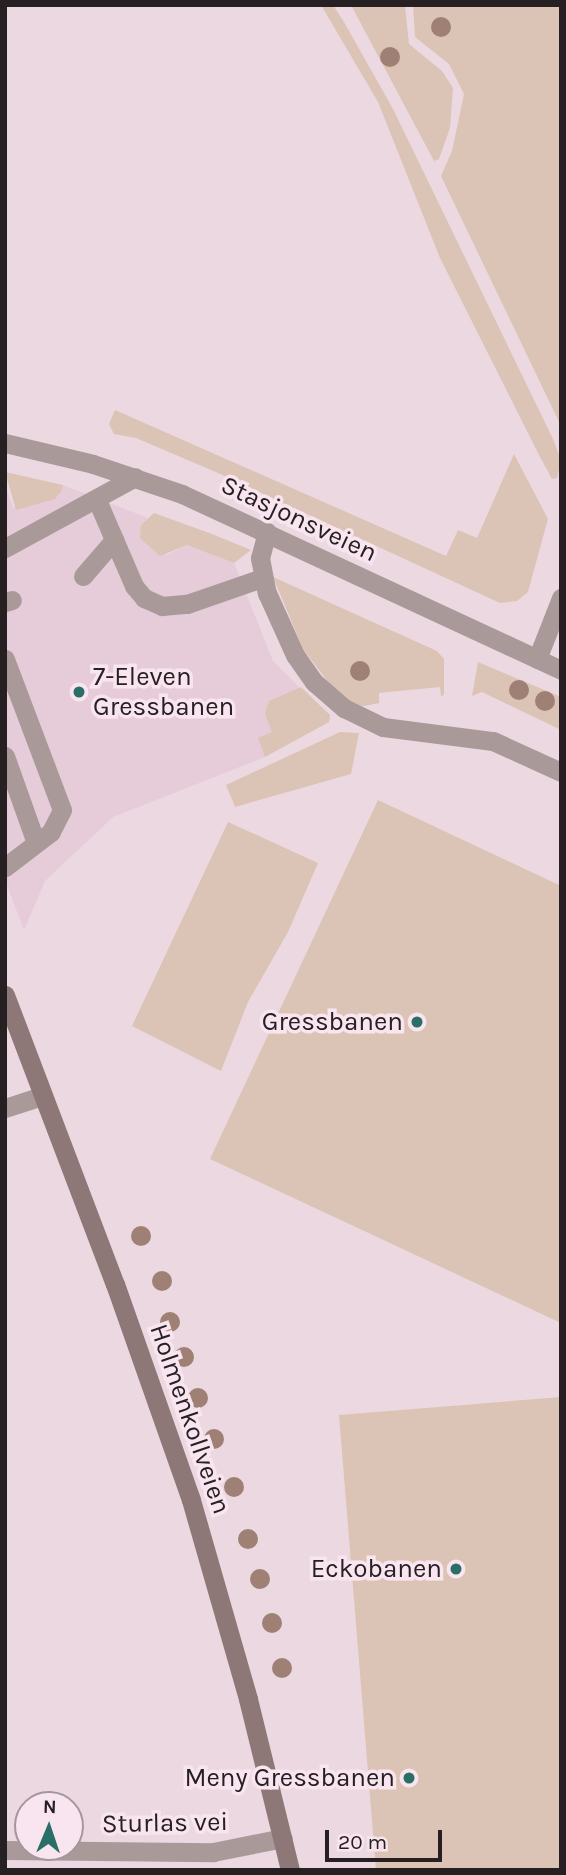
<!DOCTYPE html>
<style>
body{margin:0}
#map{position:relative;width:566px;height:1875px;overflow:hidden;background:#ecd8e1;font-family:Karla,sans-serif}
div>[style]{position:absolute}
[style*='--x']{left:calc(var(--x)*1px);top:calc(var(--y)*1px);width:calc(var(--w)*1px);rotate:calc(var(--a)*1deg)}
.built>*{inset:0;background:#e6cbd8}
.green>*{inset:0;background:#dbc4b6}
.service>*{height:19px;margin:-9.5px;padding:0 9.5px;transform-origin:9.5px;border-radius:9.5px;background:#a99a99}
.minor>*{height:19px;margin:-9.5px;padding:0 9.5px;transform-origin:9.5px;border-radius:9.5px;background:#a99a99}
.tertiary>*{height:19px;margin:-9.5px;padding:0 9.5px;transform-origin:9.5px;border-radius:9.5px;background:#a99a99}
.secondary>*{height:19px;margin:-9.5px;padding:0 9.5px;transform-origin:9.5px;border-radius:9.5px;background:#8e7877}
.trees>*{width:20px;height:20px;margin:-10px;border-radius:50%;background:#9f8074}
.dots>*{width:19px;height:19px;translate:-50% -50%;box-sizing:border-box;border:4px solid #f9e5ef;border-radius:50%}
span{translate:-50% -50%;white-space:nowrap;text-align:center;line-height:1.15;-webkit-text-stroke:7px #f9e5ef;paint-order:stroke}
.street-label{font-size:26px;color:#272023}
.poi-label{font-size:26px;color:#272023}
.left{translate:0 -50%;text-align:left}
.right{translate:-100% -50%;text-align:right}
.frame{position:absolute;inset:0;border:7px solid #272023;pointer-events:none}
.north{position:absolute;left:14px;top:1791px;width:70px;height:70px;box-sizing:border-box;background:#f9e5ef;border:2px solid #a5969d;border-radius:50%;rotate:2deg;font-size:19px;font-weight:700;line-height:28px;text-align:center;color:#272023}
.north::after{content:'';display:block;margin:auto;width:24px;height:32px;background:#296f65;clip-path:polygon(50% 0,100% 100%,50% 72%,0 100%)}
.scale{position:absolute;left:325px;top:1830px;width:117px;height:32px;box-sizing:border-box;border:4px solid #272023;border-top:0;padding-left:9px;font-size:21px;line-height:24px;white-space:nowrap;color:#272023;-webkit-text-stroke:5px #f9e5ef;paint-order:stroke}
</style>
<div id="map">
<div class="built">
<i style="clip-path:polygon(5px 485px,13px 508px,59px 496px,63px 485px,148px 518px,141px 525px,167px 555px,187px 545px,234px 563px,273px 661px,331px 719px,265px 757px,113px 817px,45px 881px,24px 930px,5px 880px)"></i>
</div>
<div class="green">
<i style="clip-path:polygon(321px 5px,333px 5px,344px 22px,393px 109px,554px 441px,561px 461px,557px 478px,552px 479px,540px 457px,440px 258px,378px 102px)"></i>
<i style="clip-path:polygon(351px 5px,405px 5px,409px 44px,442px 71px,453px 88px,450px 128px,439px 159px,434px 161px)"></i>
<i style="clip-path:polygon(413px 5px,561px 5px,561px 426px,441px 176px,452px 151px,464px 94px,449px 64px,415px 37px)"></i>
<i style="clip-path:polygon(115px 410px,446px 556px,458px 530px,477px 538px,514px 454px,548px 519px,528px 592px,517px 601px,500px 603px,218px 473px,136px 438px,114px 434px,109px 424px)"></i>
<i style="clip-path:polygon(5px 472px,63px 485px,61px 492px,55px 499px,16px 510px)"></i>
<i style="clip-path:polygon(154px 513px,212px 534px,251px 550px,234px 563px,187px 545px,160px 556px,140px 538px,141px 525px)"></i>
<i style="clip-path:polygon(273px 577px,437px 651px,444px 659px,444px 694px,441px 697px,440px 687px,379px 693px,379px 703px,359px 707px,335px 691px,303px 649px)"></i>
<i style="clip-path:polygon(478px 662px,561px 697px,561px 730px,482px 692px,472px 696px)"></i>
<i style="clip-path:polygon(301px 687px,330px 715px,329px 722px,265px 757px,258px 738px,272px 732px,265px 714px,269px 701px)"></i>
<i style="clip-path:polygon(340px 732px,359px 733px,351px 774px,235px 807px,226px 785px)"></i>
<i style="clip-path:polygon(378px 800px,561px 886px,561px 1323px,210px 1159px)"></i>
<i style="clip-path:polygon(228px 822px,318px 863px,288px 932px,248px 1002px,221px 1071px,132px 1026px)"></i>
<i style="clip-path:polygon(561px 1397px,561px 1870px,376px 1870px,339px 1415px)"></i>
</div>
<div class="service">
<i style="--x:97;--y:500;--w:94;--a:66.7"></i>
<i style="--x:134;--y:586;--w:16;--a:50"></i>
<i style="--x:144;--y:598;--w:20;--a:24"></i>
<i style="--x:162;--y:606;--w:25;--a:-5"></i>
<i style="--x:187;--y:604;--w:79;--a:-19.1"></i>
<i style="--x:267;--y:532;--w:27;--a:105"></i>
<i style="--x:260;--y:558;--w:36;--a:79"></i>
<i style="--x:267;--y:593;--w:68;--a:65.7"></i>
<i style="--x:295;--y:655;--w:33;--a:55"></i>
<i style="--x:314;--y:682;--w:40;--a:41"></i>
<i style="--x:344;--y:708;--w:43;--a:26"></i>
<i style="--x:383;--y:727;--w:111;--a:7.3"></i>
<i style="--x:493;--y:741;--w:75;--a:24.5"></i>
<i style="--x:5;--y:548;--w:148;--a:-28.6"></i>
<i style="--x:83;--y:576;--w:48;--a:-49.3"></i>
<i style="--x:5;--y:602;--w:7;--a:-16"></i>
<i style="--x:5;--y:659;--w:161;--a:69.3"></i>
<i style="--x:62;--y:810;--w:25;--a:117"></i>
<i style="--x:51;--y:832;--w:58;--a:142.7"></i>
<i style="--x:5;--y:756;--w:92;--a:70.4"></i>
</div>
<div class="minor">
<i style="--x:537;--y:659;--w:66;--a:-68.5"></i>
<i style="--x:5;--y:1108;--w:40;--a:-18"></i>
<i style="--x:5;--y:1850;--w:208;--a:0.6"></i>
<i style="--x:213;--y:1852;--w:71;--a:-11.3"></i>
</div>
<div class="tertiary">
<i style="--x:5;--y:443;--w:90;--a:13.4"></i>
<i style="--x:93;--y:464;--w:94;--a:18.6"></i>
<i style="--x:182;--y:494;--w:418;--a:24.9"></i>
</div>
<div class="secondary">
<i style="--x:5;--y:995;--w:309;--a:69.2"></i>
<i style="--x:115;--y:1284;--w:229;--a:70.6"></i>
<i style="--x:191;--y:1500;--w:207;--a:74"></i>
<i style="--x:248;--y:1699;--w:176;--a:76.2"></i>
</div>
<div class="trees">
<i style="left:441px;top:27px"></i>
<i style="left:390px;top:57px"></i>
<i style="left:360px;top:671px"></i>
<i style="left:519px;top:690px"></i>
<i style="left:545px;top:701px"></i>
<i style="left:141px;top:1236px"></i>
<i style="left:162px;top:1281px"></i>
<i style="left:170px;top:1322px"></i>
<i style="left:184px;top:1357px"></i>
<i style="left:198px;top:1398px"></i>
<i style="left:214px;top:1439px"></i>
<i style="left:234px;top:1487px"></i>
<i style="left:248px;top:1539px"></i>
<i style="left:260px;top:1579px"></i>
<i style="left:272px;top:1623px"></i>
<i style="left:282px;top:1668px"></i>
</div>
<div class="dots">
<i style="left:79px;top:692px;background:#296f65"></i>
<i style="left:417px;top:1022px;background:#296f65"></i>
<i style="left:456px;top:1569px;background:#296f65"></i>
<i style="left:409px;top:1778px;background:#296f65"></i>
</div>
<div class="street-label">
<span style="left:299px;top:519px;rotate:25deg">Stasjonsveien</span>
<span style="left:190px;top:1419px;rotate:71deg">Holmenkollveien</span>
<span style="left:165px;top:1823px;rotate:-1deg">Sturlas vei</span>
</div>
<div class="poi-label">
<span class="left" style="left:93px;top:692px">7-Eleven<br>Gressbanen</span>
<span class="right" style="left:403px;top:1022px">Gressbanen</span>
<span class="right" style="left:442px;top:1569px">Eckobanen</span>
<span class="right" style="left:395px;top:1778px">Meny Gressbanen</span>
</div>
<div class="frame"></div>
<div class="north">N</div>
<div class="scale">20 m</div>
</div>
